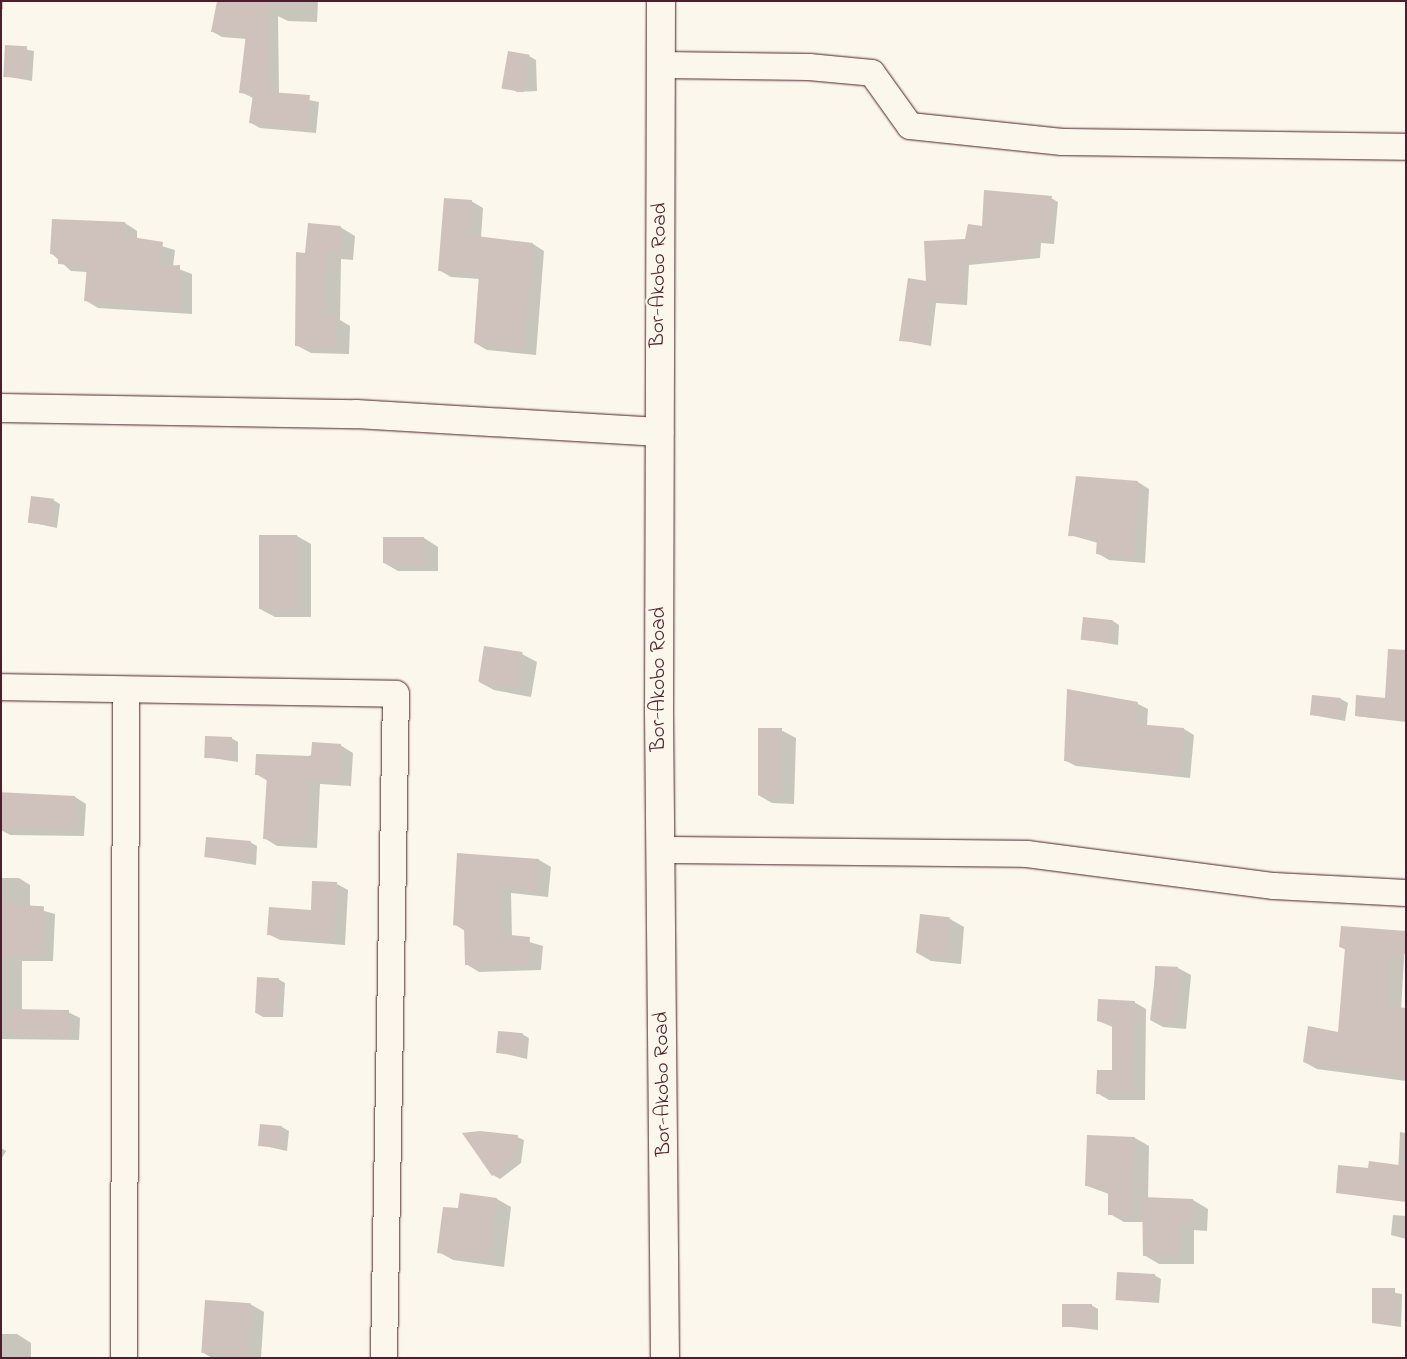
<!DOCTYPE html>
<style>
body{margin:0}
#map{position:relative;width:1407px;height:1359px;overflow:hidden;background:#fbf7ec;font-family:"Indie Flower",sans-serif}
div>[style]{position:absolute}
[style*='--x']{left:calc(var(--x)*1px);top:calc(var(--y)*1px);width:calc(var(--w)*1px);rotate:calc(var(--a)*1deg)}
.shadow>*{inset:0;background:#0003;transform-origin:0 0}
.building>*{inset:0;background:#cfc2bc;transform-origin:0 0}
.roads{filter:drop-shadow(0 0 1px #4a1f2b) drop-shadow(0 0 1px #4a1f2b)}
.street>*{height:26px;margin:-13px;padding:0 13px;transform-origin:13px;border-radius:13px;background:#fbf7ec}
.secondary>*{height:28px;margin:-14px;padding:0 14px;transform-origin:14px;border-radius:14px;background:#fbf7ec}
span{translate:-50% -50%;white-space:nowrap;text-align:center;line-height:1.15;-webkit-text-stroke:4.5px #fbf7ec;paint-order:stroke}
.street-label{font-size:21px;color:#4a1f2b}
.frame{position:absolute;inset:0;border:2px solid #4a1f2b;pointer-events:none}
</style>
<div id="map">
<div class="shadow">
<i style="left:1px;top:1px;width:2px;height:8px"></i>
<i style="clip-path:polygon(252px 1px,318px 1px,317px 22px,288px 21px,278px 16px,279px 94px,319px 102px,316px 133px,260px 128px,251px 123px,253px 98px,241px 92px,247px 39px,222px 37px,213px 32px)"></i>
<i style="clip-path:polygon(6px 46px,34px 51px,32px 81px,4px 76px)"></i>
<i style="clip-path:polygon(529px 56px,536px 60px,537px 91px,517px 92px,510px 88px)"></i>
<i style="clip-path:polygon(1051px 198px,1058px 202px,1054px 244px,1041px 243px,1040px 258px,969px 265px,967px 305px,936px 303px,931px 346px,900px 340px,928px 282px,966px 240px)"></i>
<i style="clip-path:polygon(471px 201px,483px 208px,481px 238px,533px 244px,544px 251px,536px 355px,487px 350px,475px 343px,480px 279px,451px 277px,439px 270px)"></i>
<i style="clip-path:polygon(125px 223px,137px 231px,137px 239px,175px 250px,173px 267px,192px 274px,192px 314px,98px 308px,85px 300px,87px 272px,71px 271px,51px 253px)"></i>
<i style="clip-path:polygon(340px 227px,355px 236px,353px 260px,341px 259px,340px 320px,350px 326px,349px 354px,311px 353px,296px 345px,306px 254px)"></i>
<i style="clip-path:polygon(1077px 478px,1138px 482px,1149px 489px,1145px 563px,1109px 560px,1097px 553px,1098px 543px,1070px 535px)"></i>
<i style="clip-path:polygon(53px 500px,60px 504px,57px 528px,29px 522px)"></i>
<i style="clip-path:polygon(297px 536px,311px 544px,311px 617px,275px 617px,260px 609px)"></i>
<i style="clip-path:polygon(424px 538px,438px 547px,438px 571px,398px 571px,384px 563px)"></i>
<i style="clip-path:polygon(1113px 621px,1119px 625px,1118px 645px,1082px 639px)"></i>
<i style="clip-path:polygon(522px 654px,537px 662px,531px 697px,494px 690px,479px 682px)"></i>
<i style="clip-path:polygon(1341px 699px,1348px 703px,1345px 721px,1312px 715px)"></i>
<i style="clip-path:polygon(1406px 700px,1406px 722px,1356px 716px)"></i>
<i style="clip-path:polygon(1138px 704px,1148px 709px,1147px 726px,1184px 729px,1194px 735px,1190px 778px,1076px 766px,1066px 761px)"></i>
<i style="clip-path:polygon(781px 730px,796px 738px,794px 804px,772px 803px,758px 795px)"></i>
<i style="clip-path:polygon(231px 738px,238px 742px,238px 762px,206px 757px)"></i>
<i style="clip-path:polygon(340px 745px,353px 753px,351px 786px,320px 784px,317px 848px,277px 846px,264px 838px,268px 781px,256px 774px)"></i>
<i style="clip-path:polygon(75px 797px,86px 804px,84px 836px,10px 835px,1px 830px,1px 798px)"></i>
<i style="clip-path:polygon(250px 842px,257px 846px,256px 865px,206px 857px)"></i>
<i style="clip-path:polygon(459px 855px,539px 860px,551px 867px,548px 897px,511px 893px,512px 937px,543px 946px,541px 970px,479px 972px,466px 964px,465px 931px,454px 924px)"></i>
<i style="clip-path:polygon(1px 878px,19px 878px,30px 885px,30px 907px,55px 914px,53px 961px,22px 961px,22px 1010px,68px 1012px,80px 1018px,79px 1040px,1px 1039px)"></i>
<i style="clip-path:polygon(337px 884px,348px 890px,345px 945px,280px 940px,268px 934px,312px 911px)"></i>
<i style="clip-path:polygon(921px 916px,950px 919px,964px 927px,961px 964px,931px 961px,917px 953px)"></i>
<i style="clip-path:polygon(1406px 927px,1401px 1009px,1406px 1009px,1406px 1081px,1317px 1069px,1304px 1062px,1340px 1033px,1346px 950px,1340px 947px,1404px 932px)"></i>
<i style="clip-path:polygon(1156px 967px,1178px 968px,1191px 975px,1186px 1029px,1163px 1027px,1150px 1020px)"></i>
<i style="clip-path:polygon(278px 979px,285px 983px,283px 1017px,263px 1017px,256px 1013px)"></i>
<i style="clip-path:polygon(1134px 1002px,1146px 1009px,1145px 1100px,1109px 1100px,1097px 1093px,1113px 1072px,1113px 1027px,1098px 1021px)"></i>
<i style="clip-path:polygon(522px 1034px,529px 1038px,527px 1059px,497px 1052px)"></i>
<i style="clip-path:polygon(282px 1127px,289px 1131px,287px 1151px,260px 1145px)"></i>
<i style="clip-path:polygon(1400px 1132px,1406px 1133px,1406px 1179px,1398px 1174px)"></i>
<i style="clip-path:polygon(1088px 1136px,1135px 1138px,1149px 1146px,1148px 1199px,1193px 1200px,1208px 1209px,1207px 1231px,1194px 1230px,1194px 1264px,1159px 1264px,1144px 1255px,1144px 1222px,1124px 1222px,1110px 1214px,1109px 1194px,1087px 1186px)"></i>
<i style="clip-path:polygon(517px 1137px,524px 1140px,521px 1163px,500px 1179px,493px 1175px)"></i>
<i style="left:1px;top:1148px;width:6px;height:22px;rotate:31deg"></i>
<i style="clip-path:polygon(497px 1199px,511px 1207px,504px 1267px,453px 1260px,439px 1252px,459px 1210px)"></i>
<i style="clip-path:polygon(1393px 1215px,1406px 1216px,1406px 1239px,1391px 1235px)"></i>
<i style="clip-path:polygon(1154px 1275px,1161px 1279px,1159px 1303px,1118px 1300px)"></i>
<i style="clip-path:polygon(1373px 1289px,1402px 1294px,1401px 1327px,1372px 1323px)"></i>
<i style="clip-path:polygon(250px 1304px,264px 1312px,261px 1358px,212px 1358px,202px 1352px)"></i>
<i style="clip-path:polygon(1091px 1305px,1098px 1309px,1098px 1330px,1063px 1326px)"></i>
<i style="clip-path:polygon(1px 1334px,17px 1334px,31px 1343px,31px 1358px,1px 1358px)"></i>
</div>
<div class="building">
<i style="clip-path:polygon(217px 1px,268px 1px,270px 92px,310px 95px,306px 129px,249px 123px,253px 94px,239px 93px,246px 34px,211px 32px)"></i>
<i style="left:5px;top:45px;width:22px;height:32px;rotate:3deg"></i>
<i style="left:508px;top:51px;width:22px;height:38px;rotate:10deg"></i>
<i style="clip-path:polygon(984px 190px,1052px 196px,1047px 241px,1034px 240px,1033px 255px,963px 262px,960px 302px,929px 300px,925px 343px,899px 341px,908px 278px,926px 281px,924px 241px,965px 239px,968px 224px,982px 226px)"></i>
<i style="clip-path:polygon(444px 198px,472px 200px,469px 235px,533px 243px,524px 349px,474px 343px,479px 274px,438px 271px)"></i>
<i style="clip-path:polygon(52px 219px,125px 222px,125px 236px,163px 242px,160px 266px,180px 265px,180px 308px,84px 301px,87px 266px,58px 264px,58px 255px,50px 254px)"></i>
<i style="clip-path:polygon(308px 223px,341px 226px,338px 252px,327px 251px,325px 316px,336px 317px,335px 347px,295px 346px,296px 252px,305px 253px)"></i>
<i style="clip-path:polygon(1076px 476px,1138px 481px,1134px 558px,1096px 554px,1097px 537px,1068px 536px)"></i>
<i style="left:31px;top:496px;width:23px;height:27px;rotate:7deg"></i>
<i style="left:259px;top:535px;width:38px;height:74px"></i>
<i style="left:424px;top:537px;width:26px;height:41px;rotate:90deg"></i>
<i style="left:1083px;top:617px;width:30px;height:23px;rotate:6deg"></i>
<i style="left:484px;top:646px;width:39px;height:36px;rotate:9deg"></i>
<i style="clip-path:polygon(1388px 649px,1406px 650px,1406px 721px,1355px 716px,1356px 695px,1385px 698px)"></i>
<i style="clip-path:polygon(1067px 689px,1138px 702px,1136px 724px,1184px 728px,1181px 773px,1064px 761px)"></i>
<i style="left:1312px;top:695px;width:29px;height:20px;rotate:6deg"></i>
<i style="left:758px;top:728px;width:24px;height:67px"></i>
<i style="left:205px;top:736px;width:27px;height:22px;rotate:2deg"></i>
<i style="clip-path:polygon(312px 742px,341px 744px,338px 779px,308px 778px,304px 841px,263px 839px,267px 775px,255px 775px,256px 754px,311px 756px)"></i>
<i style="left:75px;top:796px;width:34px;height:74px;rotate:93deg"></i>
<i style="left:206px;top:837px;width:45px;height:20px;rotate:5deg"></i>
<i style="clip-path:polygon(457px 853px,539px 859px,536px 890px,499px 886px,500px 934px,530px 937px,528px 963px,465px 965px,464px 927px,453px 925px)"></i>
<i style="clip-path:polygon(312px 881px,337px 882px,334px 939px,267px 935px,269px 907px,311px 910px)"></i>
<i style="left:1px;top:904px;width:43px;height:51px;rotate:3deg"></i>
<i style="left:920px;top:914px;width:30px;height:39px;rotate:6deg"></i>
<i style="clip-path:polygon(1341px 926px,1406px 931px,1406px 954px,1391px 954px,1388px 1006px,1406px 1008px,1406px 1075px,1303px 1062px,1308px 1026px,1338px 1032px,1345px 948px,1339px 947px)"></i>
<i style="left:1155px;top:966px;width:23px;height:55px;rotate:2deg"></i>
<i style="left:257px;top:977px;width:22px;height:36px;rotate:3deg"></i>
<i style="clip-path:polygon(1098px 999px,1135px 1001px,1134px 1094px,1096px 1094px,1097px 1070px,1112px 1070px,1112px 1022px,1097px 1021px)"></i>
<i style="left:7px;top:1009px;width:62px;height:25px;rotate:1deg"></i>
<i style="left:498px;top:1031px;width:25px;height:22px;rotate:5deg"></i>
<i style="left:260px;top:1124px;width:22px;height:22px;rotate:5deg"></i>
<i style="clip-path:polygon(480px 1131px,518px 1135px,515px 1159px,492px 1176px,462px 1133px)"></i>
<i style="clip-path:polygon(1087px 1135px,1135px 1137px,1133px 1215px,1108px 1215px,1108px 1187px,1085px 1186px)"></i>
<i style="clip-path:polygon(1369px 1161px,1406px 1166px,1406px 1202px,1336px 1193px,1338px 1165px,1368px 1168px)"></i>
<i style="clip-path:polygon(460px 1193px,497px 1198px,489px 1260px,437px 1253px,443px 1207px,458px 1208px)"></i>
<i style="clip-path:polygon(1142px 1197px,1193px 1199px,1193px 1223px,1180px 1223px,1180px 1256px,1143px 1256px)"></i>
<i style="left:1117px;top:1272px;width:38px;height:28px;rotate:3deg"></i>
<i style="left:1372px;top:1288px;width:23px;height:35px"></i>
<i style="left:205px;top:1300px;width:46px;height:53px;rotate:4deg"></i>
<i style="left:1062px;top:1304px;width:30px;height:23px"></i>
</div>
<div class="roads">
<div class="street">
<i style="--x:662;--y:65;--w:147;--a:0.8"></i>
<i style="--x:809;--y:67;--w:63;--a:5.4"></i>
<i style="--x:872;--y:73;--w:65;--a:54.4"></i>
<i style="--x:910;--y:126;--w:153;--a:6"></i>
<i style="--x:1062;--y:142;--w:344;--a:0.8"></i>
<i style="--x:1;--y:687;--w:395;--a:1"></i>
<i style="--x:396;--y:694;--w:664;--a:91.04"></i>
<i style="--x:661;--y:850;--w:366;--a:0.6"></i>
<i style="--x:1027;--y:854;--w:249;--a:7.4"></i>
<i style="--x:1274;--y:886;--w:132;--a:3"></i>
<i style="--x:124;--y:1358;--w:668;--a:-89.83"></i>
</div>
<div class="secondary">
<i style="--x:661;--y:1;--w:710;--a:90.16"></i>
<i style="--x:659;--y:711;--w:647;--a:89.47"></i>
<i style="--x:1;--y:408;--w:355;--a:1"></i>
<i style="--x:356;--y:414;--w:304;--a:3.4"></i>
</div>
</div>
<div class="street-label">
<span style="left:659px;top:275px;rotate:-89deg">Bor-Akobo Road</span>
<span style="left:659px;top:679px;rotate:-90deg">Bor-Akobo Road</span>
<span style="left:663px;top:1084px;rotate:-91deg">Bor-Akobo Road</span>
</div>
<div class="frame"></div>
</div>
